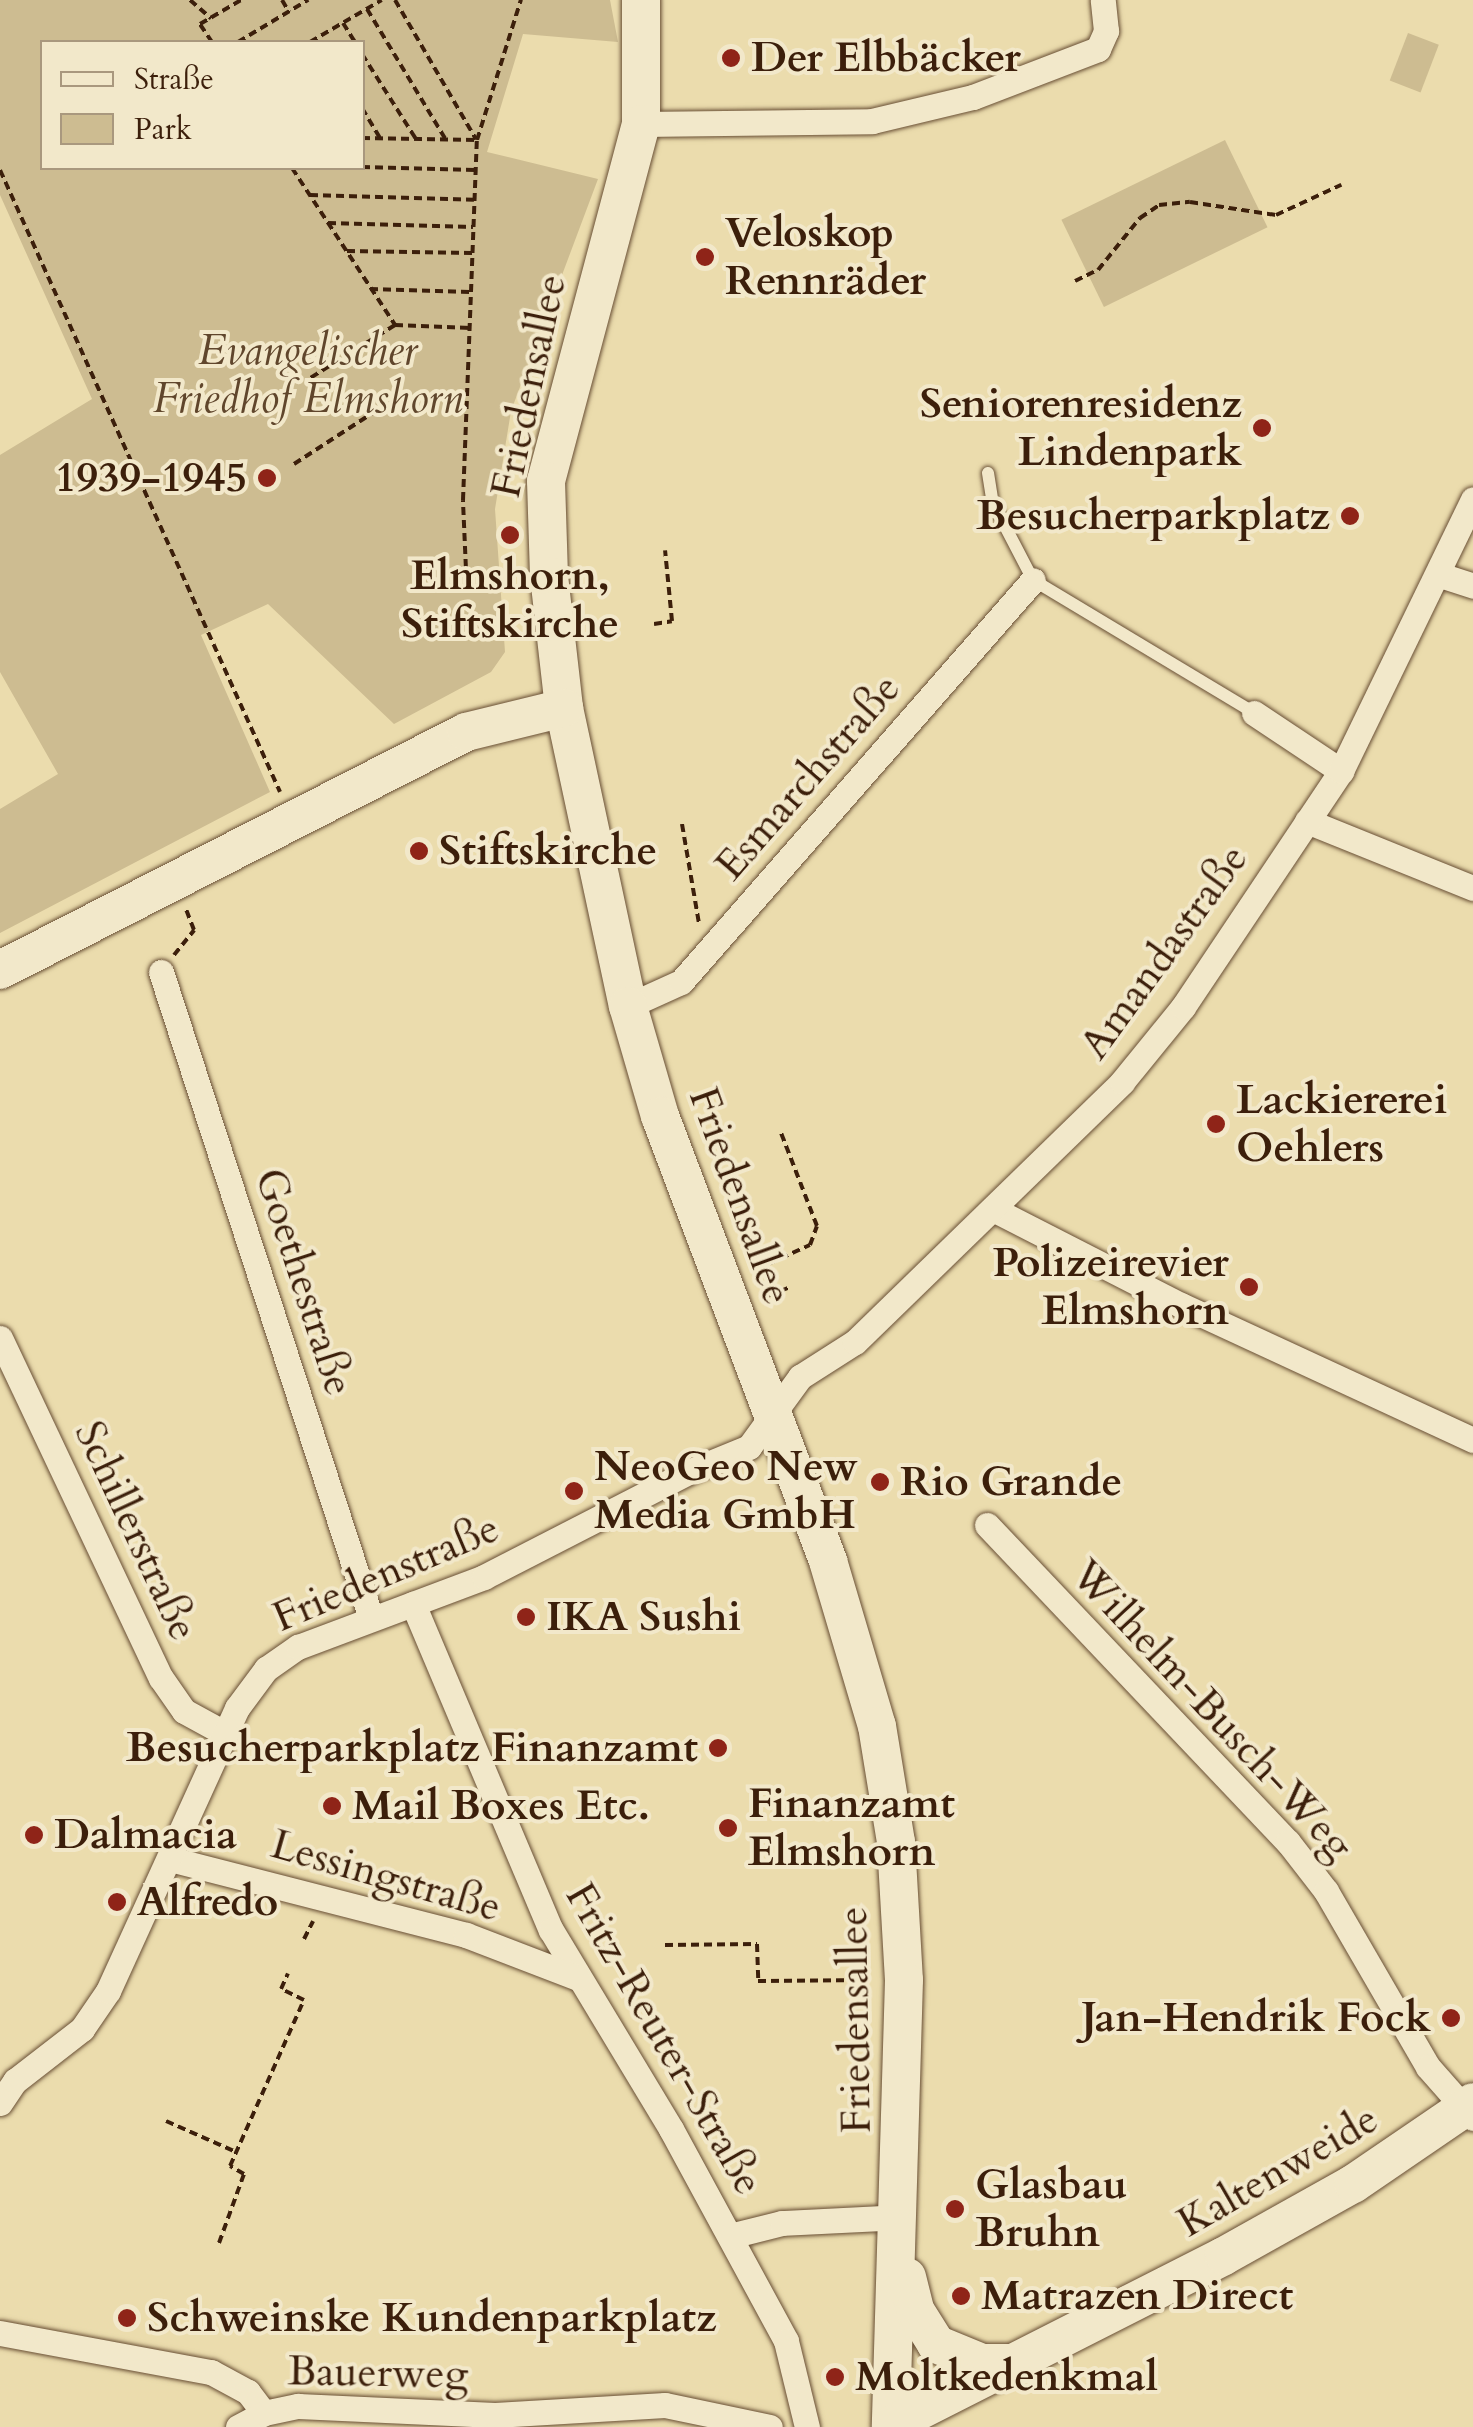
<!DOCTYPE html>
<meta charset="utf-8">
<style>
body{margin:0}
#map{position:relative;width:1473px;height:2427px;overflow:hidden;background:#ebdcad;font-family:Cardo,serif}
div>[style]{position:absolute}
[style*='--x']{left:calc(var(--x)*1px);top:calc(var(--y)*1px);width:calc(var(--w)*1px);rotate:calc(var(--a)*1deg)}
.green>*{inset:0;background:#cdbc91;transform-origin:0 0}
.path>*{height:4px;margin-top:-2px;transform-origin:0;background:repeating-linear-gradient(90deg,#3c1f0b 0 8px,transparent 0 13px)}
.roads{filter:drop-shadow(0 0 2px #684e34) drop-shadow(0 0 2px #684e34)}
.lane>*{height:12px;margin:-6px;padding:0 6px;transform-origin:6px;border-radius:6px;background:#f2e8ca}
.street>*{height:25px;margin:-12.5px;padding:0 12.5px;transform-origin:12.5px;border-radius:12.5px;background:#f2e8ca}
.secondary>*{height:38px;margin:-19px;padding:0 19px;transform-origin:19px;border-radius:19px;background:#f2e8ca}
.dots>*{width:28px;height:28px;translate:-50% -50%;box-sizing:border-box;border:5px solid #f2e8ca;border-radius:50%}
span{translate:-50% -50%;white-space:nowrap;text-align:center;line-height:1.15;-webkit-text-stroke:8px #f2e8ca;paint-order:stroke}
.poi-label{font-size:42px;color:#3c1f0b;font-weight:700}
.left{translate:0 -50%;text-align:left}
.right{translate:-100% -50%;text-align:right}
.park-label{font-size:42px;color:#60462c;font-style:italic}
.street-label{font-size:42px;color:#3c1f0b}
.legend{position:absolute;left:40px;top:40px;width:325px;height:130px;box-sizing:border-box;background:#f2e8ca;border:2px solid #a9987e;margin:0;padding:12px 18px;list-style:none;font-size:30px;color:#3c1f0b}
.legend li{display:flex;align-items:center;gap:20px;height:50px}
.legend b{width:50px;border:2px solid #a9987e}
</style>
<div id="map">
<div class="green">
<i style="clip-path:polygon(evenodd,0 0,610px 0,618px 42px,523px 34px,487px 152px,598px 179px,511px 411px,495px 509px,505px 652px,491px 672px,394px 724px,268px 604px,201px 635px,270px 792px,0 933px,0 809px,58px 774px,0 672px,0 455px,92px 399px,0 195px,0 0,362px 42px,362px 168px,42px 168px,42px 42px,362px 42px)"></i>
<i style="left:1408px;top:33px;width:33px;height:51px;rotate:21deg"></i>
<i style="left:1225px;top:140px;width:97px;height:182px;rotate:64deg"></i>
</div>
<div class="path">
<i style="--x:190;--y:0;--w:28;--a:41"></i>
<i style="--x:282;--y:0;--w:14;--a:60"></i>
<i style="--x:395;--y:0;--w:161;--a:59.8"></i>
<i style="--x:367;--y:9;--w:153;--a:58.9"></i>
<i style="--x:343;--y:23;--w:22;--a:58"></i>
<i style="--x:212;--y:42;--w:22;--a:-124"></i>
<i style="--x:200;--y:24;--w:48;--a:-30.3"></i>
<i style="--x:238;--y:42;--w:82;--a:-31"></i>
<i style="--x:310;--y:42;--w:83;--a:-30.3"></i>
<i style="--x:362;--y:54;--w:101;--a:57.6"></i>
<i style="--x:362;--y:108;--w:35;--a:59"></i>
<i style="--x:362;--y:138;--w:115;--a:1"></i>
<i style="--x:362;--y:167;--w:113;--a:1.5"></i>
<i style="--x:292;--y:168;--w:188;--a:56.7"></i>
<i style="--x:395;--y:325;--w:104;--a:148"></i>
<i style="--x:0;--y:170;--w:682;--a:65.76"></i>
<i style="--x:310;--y:195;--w:164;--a:1.7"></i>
<i style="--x:328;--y:223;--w:145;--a:1.6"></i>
<i style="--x:347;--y:251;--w:125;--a:0.9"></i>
<i style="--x:1075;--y:281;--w:25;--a:-26"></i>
<i style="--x:1098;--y:270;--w:67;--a:-51.1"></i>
<i style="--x:1140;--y:218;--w:23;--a:-34"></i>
<i style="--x:1159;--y:205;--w:31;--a:-6"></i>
<i style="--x:1190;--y:202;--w:87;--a:8.6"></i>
<i style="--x:1276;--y:215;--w:72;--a:-24.8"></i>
<i style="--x:370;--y:289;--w:100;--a:1.7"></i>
<i style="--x:395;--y:325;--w:76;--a:2.3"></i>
<i style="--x:294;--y:464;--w:123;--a:-33"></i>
<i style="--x:467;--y:593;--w:93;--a:-92.5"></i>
<i style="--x:463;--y:500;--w:360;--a:-87.8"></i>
<i style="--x:477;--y:140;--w:147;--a:-72.6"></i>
<i style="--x:654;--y:624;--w:18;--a:-9"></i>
<i style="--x:672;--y:621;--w:71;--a:-95.6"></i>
<i style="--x:682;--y:824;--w:100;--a:80.3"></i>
<i style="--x:174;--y:955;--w:32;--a:-51"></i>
<i style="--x:194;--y:930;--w:22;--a:-111"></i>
<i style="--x:757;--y:1269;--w:58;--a:-24.4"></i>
<i style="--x:810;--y:1245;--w:20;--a:-70"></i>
<i style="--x:817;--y:1226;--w:103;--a:-111.1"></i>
<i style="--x:768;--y:1296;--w:22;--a:-22"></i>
<i style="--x:304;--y:1939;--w:20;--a:-63"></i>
<i style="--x:665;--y:1945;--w:92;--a:-0.6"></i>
<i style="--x:757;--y:1944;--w:37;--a:88"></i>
<i style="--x:758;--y:1981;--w:113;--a:-0.5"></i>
<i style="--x:166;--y:2121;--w:77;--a:23.9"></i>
<i style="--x:219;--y:2243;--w:73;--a:-70.1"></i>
<i style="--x:244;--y:2174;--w:16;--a:-150"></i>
<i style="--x:230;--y:2166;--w:182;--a:-66"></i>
<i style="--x:304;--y:2000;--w:25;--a:-154"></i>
<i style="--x:281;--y:1989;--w:17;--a:-66"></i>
</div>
<div class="roads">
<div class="lane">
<i style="--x:988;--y:473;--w:30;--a:81"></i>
<i style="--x:993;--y:503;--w:87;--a:62.5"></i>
<i style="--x:1033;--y:580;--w:258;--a:31"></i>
</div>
<div class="street">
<i style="--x:641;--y:124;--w:231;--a:-0.7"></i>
<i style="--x:872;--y:121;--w:104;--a:-13.4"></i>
<i style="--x:973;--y:97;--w:134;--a:-21"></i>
<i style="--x:1098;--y:49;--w:20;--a:-66"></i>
<i style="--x:1106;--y:31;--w:31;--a:-96"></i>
<i style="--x:1440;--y:575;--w:35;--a:18"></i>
<i style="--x:1254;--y:713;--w:105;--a:33.7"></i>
<i style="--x:1307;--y:821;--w:179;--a:22"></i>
<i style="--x:161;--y:972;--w:679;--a:71.99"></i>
<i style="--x:628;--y:1006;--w:58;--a:-24.4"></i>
<i style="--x:681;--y:982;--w:534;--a:-48.79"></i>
<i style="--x:993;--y:1209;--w:211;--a:27.1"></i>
<i style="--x:1181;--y:1305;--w:322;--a:24.8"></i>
<i style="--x:0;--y:1338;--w:376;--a:64.7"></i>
<i style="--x:161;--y:1678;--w:40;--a:55.1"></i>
<i style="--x:184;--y:1711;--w:48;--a:28.7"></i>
<i style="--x:987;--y:1525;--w:437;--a:46.5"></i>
<i style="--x:1288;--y:1842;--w:62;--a:52.2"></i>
<i style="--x:1326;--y:1891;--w:203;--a:59.9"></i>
<i style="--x:1428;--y:2067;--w:68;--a:48.6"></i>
<i style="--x:413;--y:1604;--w:354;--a:67.1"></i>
<i style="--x:551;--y:1930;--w:232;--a:58.9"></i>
<i style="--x:671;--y:2129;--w:241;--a:61.5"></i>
<i style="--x:786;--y:2341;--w:89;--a:76.3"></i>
<i style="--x:170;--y:1859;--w:306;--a:14.4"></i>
<i style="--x:466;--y:1935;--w:120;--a:21"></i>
<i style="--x:0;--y:2103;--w:27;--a:-56"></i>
<i style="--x:15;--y:2081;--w:85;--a:-37.8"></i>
<i style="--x:82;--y:2029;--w:46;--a:-55.6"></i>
<i style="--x:108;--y:1991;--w:311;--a:-65.5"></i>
<i style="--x:237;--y:1708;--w:49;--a:-53.4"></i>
<i style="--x:266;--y:1669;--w:39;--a:-35"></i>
<i style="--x:298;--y:1647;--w:199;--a:-20.6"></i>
<i style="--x:484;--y:1577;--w:229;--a:-27.2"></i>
<i style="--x:688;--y:1472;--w:66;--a:-22.3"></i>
<i style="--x:749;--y:1447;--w:87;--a:-53.9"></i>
<i style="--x:800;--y:1377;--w:65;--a:-32.5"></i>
<i style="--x:855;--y:1342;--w:373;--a:-44.2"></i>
<i style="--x:1122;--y:1082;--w:97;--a:-50.9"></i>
<i style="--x:1183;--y:1007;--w:284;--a:-56.2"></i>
<i style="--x:1341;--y:771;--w:302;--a:-64.1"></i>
<i style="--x:730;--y:2236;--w:54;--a:-14"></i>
<i style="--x:782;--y:2223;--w:118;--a:-2.9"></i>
<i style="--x:0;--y:2333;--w:215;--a:10.5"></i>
<i style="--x:211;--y:2372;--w:42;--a:28.4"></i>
<i style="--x:248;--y:2392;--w:26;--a:53"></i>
<i style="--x:238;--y:2427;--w:30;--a:-28"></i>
<i style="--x:264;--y:2413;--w:35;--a:-12"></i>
<i style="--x:298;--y:2406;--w:197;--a:2.6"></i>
<i style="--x:495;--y:2415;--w:170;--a:-3.4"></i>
<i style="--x:665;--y:2405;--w:107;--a:11.8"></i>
</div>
<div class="secondary">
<i style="--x:641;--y:0;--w:124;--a:90"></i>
<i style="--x:641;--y:124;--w:369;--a:104.9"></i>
<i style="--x:546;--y:481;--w:95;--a:88.2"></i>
<i style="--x:549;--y:576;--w:133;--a:83.5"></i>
<i style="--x:564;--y:708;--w:305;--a:77.9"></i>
<i style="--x:628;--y:1006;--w:115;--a:73.8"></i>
<i style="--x:660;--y:1116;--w:476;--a:69.3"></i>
<i style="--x:828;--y:1561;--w:172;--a:73.5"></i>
<i style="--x:877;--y:1726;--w:118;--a:80.7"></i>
<i style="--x:896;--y:1842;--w:138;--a:86.7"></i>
<i style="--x:904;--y:1980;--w:447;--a:91.7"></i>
<i style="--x:0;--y:970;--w:523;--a:-27.05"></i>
<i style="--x:466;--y:732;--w:101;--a:-13.8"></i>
<i style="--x:907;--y:2277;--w:34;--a:76"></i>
<i style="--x:915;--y:2310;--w:40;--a:58"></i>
<i style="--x:936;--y:2344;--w:50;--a:22.4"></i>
<i style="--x:982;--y:2363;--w:30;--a:0"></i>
<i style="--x:891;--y:2425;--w:373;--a:-26.9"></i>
<i style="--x:1224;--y:2256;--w:148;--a:-29.2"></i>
<i style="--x:1353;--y:2184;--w:145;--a:-34.3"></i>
</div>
</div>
<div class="dots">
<i style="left:731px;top:58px;background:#8f2418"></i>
<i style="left:705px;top:257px;background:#8f2418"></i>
<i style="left:1262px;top:428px;background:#8f2418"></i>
<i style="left:267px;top:478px;background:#8f2418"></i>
<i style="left:1350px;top:516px;background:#8f2418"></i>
<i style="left:510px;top:535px;background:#8f2418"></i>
<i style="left:419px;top:851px;background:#8f2418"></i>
<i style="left:1216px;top:1124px;background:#8f2418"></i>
<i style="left:1249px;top:1287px;background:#8f2418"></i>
<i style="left:880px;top:1482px;background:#8f2418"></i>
<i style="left:574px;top:1491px;background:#8f2418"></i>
<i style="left:526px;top:1617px;background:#8f2418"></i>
<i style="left:718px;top:1748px;background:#8f2418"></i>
<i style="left:332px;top:1806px;background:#8f2418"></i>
<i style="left:728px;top:1828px;background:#8f2418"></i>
<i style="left:34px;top:1835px;background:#8f2418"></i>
<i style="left:117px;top:1902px;background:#8f2418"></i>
<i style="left:1451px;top:2018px;background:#8f2418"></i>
<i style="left:955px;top:2209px;background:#8f2418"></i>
<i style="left:961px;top:2296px;background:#8f2418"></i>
<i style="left:127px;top:2318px;background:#8f2418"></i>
<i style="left:835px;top:2377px;background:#8f2418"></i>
</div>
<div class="poi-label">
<span class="left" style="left:751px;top:58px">Der Elbbäcker</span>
<span class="left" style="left:725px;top:257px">Veloskop<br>Rennräder</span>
<span class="right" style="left:1242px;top:428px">Seniorenresidenz<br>Lindenpark</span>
<span class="right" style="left:247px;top:478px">1939-1945</span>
<span class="right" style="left:1330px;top:516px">Besucherparkplatz</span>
<span style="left:510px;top:600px">Elmshorn,<br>Stiftskirche</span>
<span class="left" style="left:439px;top:851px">Stiftskirche</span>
<span class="left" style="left:1236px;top:1124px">Lackiererei<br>Oehlers</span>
<span class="right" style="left:1229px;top:1287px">Polizeirevier<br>Elmshorn</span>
<span class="left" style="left:594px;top:1491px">NeoGeo New<br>Media GmbH</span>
<span class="left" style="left:900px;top:1482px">Rio Grande</span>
<span class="left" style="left:546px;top:1617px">IKA Sushi</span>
<span class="right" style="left:698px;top:1748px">Besucherparkplatz Finanzamt</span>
<span class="left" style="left:748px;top:1828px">Finanzamt<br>Elmshorn</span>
<span class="left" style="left:352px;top:1806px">Mail Boxes Etc.</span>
<span class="left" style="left:54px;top:1835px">Dalmacia</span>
<span class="left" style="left:137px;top:1902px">Alfredo</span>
<span class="right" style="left:1431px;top:2018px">Jan-Hendrik Fock</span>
<span class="left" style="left:975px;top:2209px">Glasbau<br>Bruhn</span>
<span class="left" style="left:981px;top:2296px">Matrazen Direct</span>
<span class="left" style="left:147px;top:2318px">Schweinske Kundenparkplatz</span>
<span class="left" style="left:855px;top:2377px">Moltkedenkmal</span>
</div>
<div class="park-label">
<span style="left:308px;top:375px">Evangelischer<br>Friedhof Elmshorn</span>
</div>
<div class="street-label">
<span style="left:529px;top:386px;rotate:-78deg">Friedensallee</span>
<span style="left:808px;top:777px;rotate:-49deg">Esmarchstraße</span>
<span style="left:1164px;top:952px;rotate:-54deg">Amandastraße</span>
<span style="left:740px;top:1196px;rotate:70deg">Friedensallee</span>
<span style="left:304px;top:1282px;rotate:72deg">Goethestraße</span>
<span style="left:136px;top:1531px;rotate:65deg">Schillerstraße</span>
<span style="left:386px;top:1573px;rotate:-23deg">Friedenstraße</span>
<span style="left:1212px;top:1710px;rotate:47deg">Wilhelm-Busch-Weg</span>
<span style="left:386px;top:1876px;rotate:16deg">Lessingstraße</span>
<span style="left:855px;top:2020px;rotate:-91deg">Friedensallee</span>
<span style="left:664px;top:2039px;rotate:60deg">Fritz-Reuter-Straße</span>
<span style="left:1278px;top:2171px;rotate:-30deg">Kaltenweide</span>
<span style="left:378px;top:2373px;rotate:1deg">Bauerweg</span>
</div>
<ul class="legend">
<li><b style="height:12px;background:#f2e8ca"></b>Straße</li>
<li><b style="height:28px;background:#cdbc91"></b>Park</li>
</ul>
</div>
